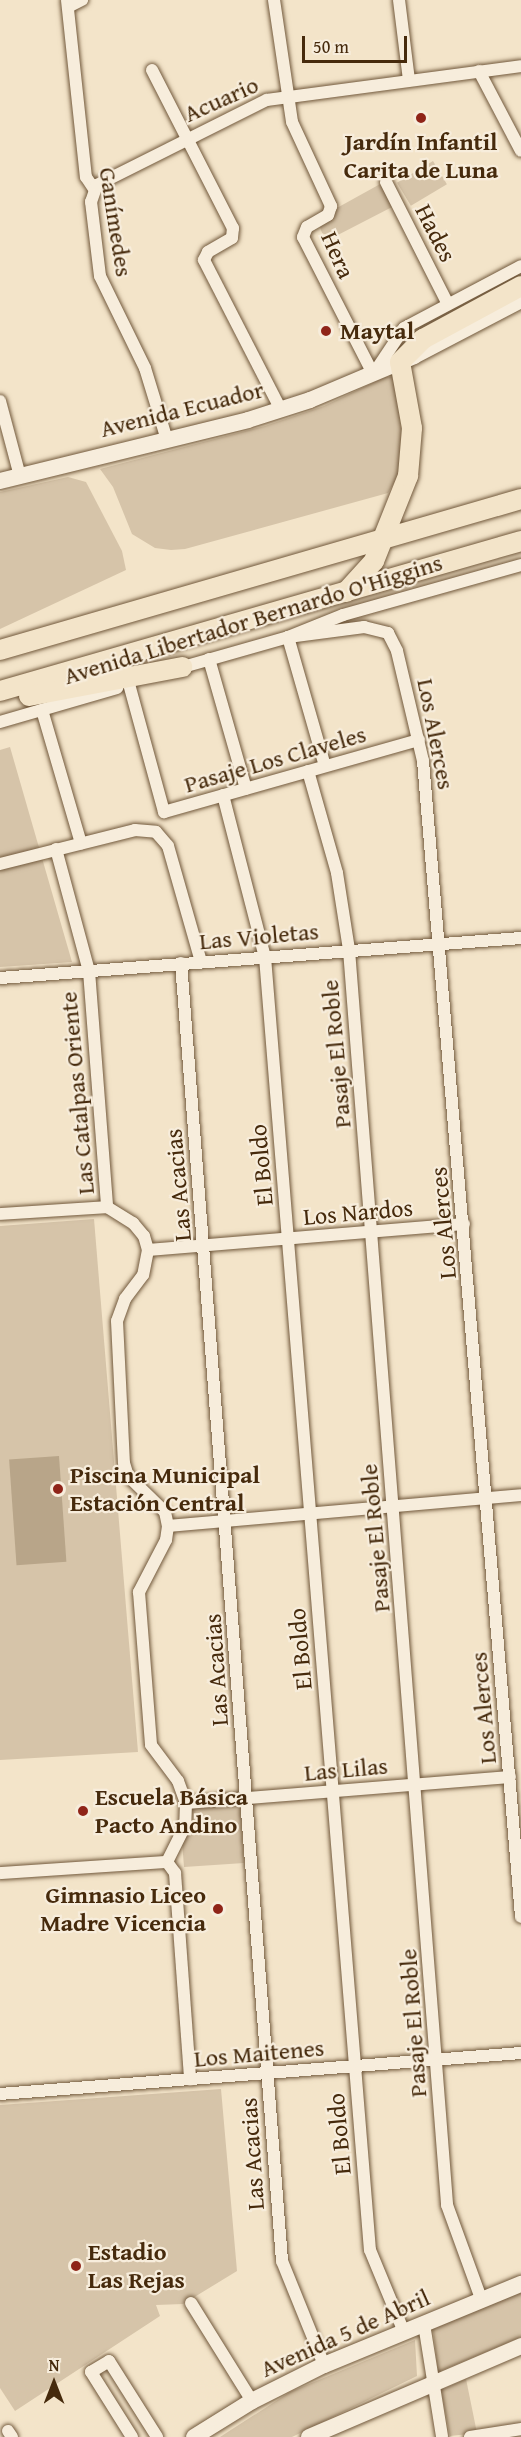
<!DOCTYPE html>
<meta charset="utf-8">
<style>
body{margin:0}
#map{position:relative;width:521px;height:2437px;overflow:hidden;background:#f3e4c9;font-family:"Gentium Book Plus",serif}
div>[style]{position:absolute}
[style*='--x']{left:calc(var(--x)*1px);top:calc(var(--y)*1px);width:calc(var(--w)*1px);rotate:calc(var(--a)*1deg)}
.green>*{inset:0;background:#d6c4a9;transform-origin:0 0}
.water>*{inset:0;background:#b8a589;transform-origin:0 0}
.roads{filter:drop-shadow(0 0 2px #71583b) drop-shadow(0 0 2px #71583b)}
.minor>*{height:12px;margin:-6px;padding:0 6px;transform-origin:6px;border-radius:6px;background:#f7eddc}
.secondary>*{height:16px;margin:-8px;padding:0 8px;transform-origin:8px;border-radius:8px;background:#f7eddc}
.primary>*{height:20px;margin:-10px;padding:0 10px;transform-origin:10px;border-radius:10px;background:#f3e4c9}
.dots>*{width:16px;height:16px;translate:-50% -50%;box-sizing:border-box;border:3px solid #f7eddc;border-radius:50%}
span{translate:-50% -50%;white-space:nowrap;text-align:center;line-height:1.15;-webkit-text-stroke:4.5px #f7eddc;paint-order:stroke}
.street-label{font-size:24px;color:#462a0c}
.poi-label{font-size:24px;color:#462a0c;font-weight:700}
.left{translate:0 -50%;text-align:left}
.right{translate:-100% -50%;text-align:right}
.north{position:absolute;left:24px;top:2353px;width:60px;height:60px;-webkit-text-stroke:4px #f7eddc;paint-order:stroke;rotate:0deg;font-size:16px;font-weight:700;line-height:24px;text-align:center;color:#462a0c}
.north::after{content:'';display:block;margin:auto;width:21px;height:27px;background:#462a0c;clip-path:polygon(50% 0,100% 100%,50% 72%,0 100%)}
.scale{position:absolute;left:302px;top:36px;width:105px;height:27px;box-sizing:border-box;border:3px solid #462a0c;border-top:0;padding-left:8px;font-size:18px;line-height:21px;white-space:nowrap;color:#462a0c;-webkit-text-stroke:4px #f7eddc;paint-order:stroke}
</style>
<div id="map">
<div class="green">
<i style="left:433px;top:161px;width:27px;height:42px;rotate:59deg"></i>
<i style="clip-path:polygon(382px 183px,394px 206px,332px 238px,322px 233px,319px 224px,326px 214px)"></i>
<i style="clip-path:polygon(385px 377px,392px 377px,397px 386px,403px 450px,400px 473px,388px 493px,185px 549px,171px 550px,155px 548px,132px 534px,113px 487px,100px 469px,265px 426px,324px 406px)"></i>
<i style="clip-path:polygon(68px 477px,86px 482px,122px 551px,126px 570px,0 629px,0 492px)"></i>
<i style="clip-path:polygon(10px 747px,72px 962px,0 967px,0 750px)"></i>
<i style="clip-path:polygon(94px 1219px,138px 1752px,0 1760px,0 1226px)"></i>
<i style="clip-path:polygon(240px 1805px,244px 1863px,184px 1867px,182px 1841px,193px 1825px,192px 1808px)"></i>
<i style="clip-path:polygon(221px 2089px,237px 2271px,183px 2304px,156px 2305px,160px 2316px,15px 2411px,0 2388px,0 2105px)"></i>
<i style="clip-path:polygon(521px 2292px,521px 2337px,438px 2372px,433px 2329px)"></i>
<i style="clip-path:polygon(415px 2340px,417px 2376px,292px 2437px,220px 2437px,290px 2392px)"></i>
<i style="clip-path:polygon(466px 2379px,477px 2433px,450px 2436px,441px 2390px)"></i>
</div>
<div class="water">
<i style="left:59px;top:1456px;width:106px;height:50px;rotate:86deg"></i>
</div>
<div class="roads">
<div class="minor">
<i style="--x:67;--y:0;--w:178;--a:83.9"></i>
<i style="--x:86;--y:177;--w:14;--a:56"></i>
<i style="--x:274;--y:0;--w:123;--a:81.6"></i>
<i style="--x:292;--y:122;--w:93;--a:65.1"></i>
<i style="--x:331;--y:206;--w:9;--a:108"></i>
<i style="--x:328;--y:215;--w:24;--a:150"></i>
<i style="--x:307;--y:227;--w:11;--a:112"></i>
<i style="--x:303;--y:237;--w:154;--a:62.9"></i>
<i style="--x:399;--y:0;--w:81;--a:82.9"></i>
<i style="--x:68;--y:7;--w:16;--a:-27"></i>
<i style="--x:152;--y:70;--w:178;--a:62.9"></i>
<i style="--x:233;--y:228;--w:10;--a:96"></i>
<i style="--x:232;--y:238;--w:28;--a:150"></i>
<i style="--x:208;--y:252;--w:9;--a:117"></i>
<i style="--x:204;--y:260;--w:169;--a:62.8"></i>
<i style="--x:479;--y:71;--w:90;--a:62.3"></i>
<i style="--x:386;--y:182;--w:137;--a:63.1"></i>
<i style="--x:374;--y:373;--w:54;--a:-56.3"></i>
<i style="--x:404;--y:328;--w:132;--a:-27.9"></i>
<i style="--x:0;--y:401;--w:78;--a:75.1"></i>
<i style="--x:167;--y:440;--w:75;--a:-107"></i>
<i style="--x:145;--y:368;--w:102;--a:-116.1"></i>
<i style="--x:100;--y:276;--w:75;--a:-96.9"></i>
<i style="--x:91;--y:202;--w:18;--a:-71"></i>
<i style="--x:97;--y:185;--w:190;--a:-26.6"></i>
<i style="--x:267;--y:100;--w:256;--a:-7.6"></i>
<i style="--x:288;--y:637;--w:77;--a:-7.5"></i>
<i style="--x:364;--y:627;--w:25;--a:14"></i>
<i style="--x:388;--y:633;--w:20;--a:63"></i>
<i style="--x:397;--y:651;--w:113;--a:76.7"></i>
<i style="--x:423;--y:761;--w:1160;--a:85.15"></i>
<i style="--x:288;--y:637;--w:134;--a:74"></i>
<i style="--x:209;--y:659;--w:135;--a:74.1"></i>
<i style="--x:176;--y:669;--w:116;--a:-15.9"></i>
<i style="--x:288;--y:637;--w:59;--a:-21.8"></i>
<i style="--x:343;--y:615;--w:185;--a:-15.7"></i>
<i style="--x:129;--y:684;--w:133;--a:74.7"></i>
<i style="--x:42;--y:710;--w:139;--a:73.7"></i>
<i style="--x:0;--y:722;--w:122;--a:-16.2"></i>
<i style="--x:308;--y:771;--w:106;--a:74.1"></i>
<i style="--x:337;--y:873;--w:78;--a:81.1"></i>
<i style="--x:349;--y:950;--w:1259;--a:85.53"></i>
<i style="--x:447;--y:2205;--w:102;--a:70"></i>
<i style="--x:223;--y:795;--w:167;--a:75.5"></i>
<i style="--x:265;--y:957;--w:1297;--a:85.36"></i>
<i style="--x:370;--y:2250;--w:89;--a:67.5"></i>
<i style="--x:164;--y:812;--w:265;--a:-15.8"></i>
<i style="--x:56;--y:849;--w:126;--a:74.9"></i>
<i style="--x:89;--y:971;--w:237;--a:85.6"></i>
<i style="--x:0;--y:864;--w:139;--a:-14.1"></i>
<i style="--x:135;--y:830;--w:21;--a:5"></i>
<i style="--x:156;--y:832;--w:18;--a:49"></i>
<i style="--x:168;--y:846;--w:121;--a:74.1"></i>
<i style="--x:181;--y:963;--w:1302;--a:85.55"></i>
<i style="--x:282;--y:2261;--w:112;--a:68"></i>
<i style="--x:0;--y:978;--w:523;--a:-4.39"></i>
<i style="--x:107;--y:1207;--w:31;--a:32"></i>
<i style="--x:133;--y:1223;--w:17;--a:50"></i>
<i style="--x:144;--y:1236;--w:15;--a:74"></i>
<i style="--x:148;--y:1250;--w:25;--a:101"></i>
<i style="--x:143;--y:1275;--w:30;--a:127"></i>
<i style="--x:125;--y:1299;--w:23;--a:110"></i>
<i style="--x:117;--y:1321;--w:142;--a:87.2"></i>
<i style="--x:124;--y:1463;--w:14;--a:73"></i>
<i style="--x:128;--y:1476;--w:52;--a:44.2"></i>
<i style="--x:165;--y:1512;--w:14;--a:78"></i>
<i style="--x:168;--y:1526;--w:14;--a:98"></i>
<i style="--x:166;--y:1540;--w:59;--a:117.4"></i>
<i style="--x:139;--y:1592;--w:153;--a:85.5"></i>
<i style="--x:151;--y:1745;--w:45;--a:53.1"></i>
<i style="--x:178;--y:1781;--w:23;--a:70"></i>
<i style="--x:186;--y:1803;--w:23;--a:92"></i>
<i style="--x:185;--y:1826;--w:40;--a:116.6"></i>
<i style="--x:0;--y:1214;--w:107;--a:-3.7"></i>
<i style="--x:148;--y:1250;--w:317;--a:-4.7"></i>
<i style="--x:168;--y:1526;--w:354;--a:-5"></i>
<i style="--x:186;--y:1803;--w:325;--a:-4.6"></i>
<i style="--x:167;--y:1862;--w:14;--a:54"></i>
<i style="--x:175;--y:1873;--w:207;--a:85.8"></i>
<i style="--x:0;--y:1873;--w:167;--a:-3.8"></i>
<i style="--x:0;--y:2094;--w:523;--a:-4.5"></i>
<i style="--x:191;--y:2303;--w:115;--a:58.1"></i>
<i style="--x:424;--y:2324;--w:114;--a:80.9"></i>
<i style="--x:8;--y:2431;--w:7;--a:56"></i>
<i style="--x:132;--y:2437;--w:77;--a:-122.2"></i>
<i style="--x:91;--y:2372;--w:21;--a:-31"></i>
<i style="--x:109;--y:2361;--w:90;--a:57.7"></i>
<i style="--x:470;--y:2437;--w:52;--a:-8.9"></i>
</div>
<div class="secondary">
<i style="--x:0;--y:481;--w:255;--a:-13.8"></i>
<i style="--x:248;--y:420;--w:65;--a:-17.9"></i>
<i style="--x:310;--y:400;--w:113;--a:-22.9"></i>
<i style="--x:414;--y:356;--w:121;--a:-27.6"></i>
<i style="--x:194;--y:2437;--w:68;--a:-31.8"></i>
<i style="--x:252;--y:2401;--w:80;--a:-26.6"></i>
<i style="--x:324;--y:2365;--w:213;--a:-22.4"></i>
<i style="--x:309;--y:2437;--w:231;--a:-23.2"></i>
</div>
<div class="primary">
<i style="--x:346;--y:592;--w:42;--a:-47.9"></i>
<i style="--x:374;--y:561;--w:92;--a:-68.2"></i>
<i style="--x:408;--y:476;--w:48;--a:-85.2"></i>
<i style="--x:412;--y:428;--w:67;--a:-100.3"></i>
<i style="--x:400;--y:362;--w:33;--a:-45"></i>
<i style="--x:423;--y:339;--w:111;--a:-28.4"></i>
<i style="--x:0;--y:650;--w:542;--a:-16.16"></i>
<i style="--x:0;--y:691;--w:542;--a:-16.06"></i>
<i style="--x:29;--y:696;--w:156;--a:-10.7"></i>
</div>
</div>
<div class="dots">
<i style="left:421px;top:118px;background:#8f2418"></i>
<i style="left:326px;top:331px;background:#8f2418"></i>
<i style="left:58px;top:1489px;background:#8f2418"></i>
<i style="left:83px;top:1811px;background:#8f2418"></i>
<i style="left:218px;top:1909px;background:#8f2418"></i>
<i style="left:76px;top:2266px;background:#8f2418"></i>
</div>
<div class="street-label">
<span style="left:221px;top:99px;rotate:-24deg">Acuario</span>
<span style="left:116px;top:222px;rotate:81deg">Ganímedes</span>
<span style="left:436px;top:233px;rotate:63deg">Hades</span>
<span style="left:338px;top:255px;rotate:66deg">Hera</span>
<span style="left:182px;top:409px;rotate:-14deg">Avenida Ecuador</span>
<span style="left:253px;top:619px;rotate:-17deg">Avenida Libertador Bernardo O'Higgins</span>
<span style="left:436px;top:734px;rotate:79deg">Los Alerces</span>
<span style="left:275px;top:759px;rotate:-16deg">Pasaje Los Claveles</span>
<span style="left:259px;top:936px;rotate:-5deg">Las Violetas</span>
<span style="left:336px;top:1054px;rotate:-95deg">Pasaje El Roble</span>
<span style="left:77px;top:1093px;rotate:-95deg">Las Catalpas Oriente</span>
<span style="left:261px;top:1165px;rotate:-95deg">El Boldo</span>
<span style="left:178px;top:1185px;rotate:-95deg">Las Acacias</span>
<span style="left:358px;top:1212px;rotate:-5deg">Los Nardos</span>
<span style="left:443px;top:1223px;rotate:-95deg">Los Alerces</span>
<span style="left:375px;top:1538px;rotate:-95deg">Pasaje El Roble</span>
<span style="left:300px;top:1649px;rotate:-95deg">El Boldo</span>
<span style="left:216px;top:1670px;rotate:-94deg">Las Acacias</span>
<span style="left:483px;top:1708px;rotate:-95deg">Los Alerces</span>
<span style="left:346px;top:1769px;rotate:-5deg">Las Lilas</span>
<span style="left:413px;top:2023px;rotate:-94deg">Pasaje El Roble</span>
<span style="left:259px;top:2053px;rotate:-5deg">Los Maitenes</span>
<span style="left:339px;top:2134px;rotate:-95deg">El Boldo</span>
<span style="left:252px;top:2154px;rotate:-94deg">Las Acacias</span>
<span style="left:345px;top:2333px;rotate:-24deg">Avenida 5 de Abril</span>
</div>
<div class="poi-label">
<span style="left:421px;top:156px">Jardín Infantil<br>Carita de Luna</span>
<span class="left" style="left:340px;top:331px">Maytal</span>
<span class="left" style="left:70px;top:1489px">Piscina Municipal<br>Estación Central</span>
<span class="left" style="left:95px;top:1811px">Escuela Básica<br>Pacto Andino</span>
<span class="right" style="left:206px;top:1909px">Gimnasio Liceo<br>Madre Vicencia</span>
<span class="left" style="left:88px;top:2266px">Estadio<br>Las Rejas</span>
</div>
<div class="north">N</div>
<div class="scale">50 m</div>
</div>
